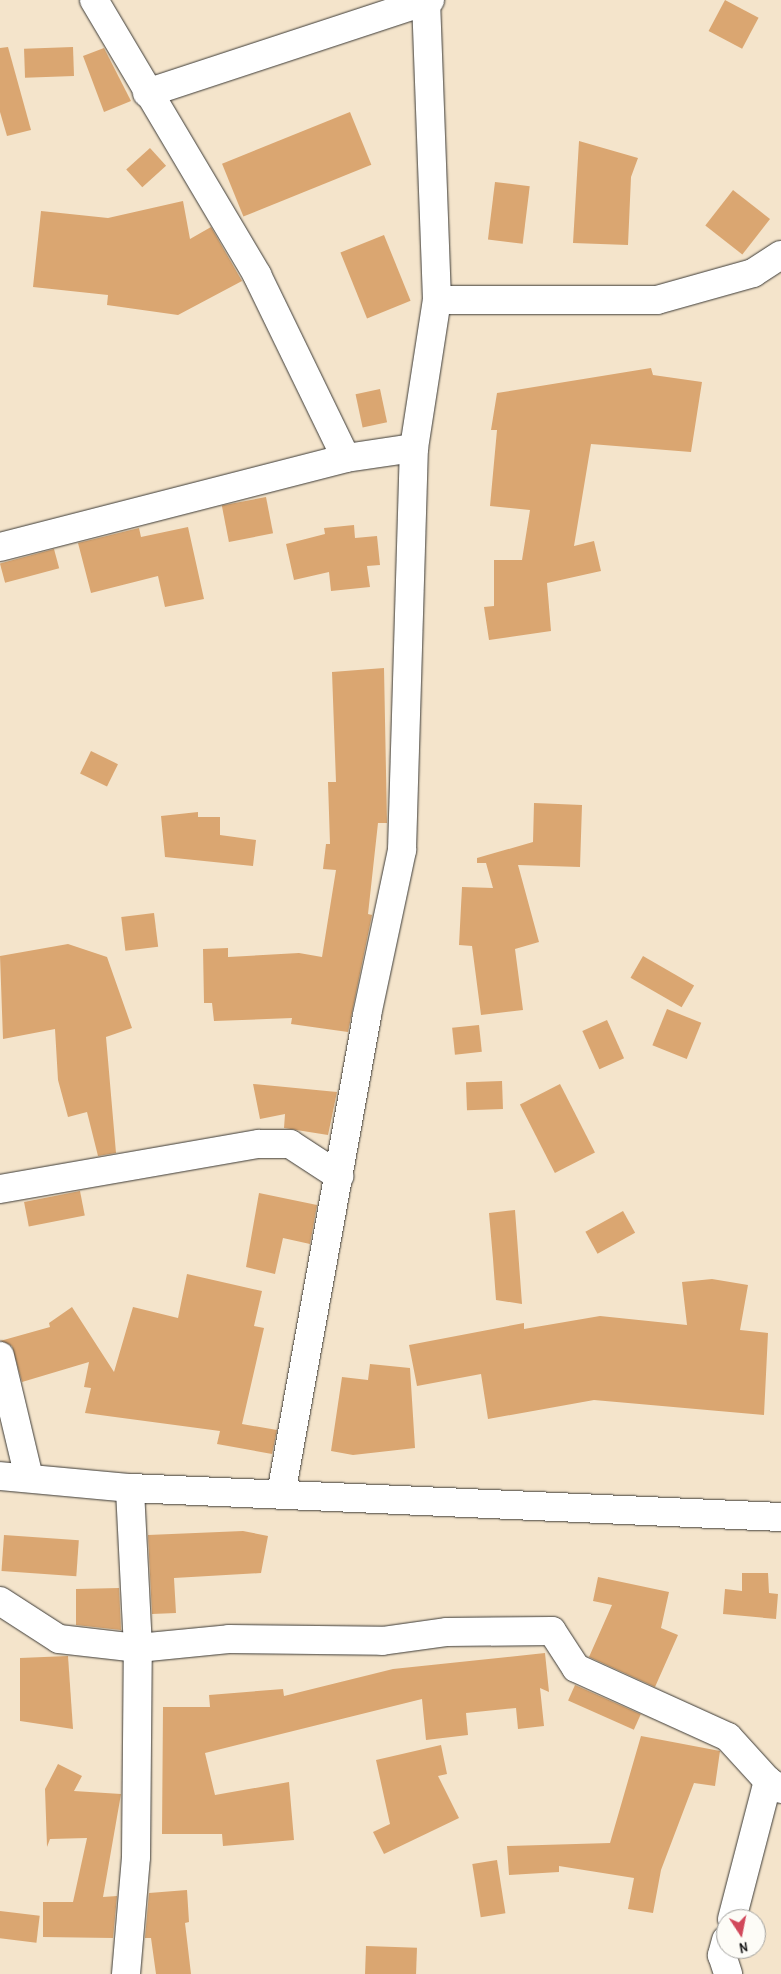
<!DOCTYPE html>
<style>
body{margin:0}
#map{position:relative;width:781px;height:1974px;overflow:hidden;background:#f4e4cb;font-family:"Patrick Hand",sans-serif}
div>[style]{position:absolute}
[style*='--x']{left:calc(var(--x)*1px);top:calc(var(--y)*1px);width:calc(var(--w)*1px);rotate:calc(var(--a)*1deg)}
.building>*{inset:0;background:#daa671;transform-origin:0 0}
.roads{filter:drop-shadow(0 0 1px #3c3a36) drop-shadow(0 0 1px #3c3a36)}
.minor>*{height:28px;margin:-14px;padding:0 14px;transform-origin:14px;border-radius:14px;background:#fff}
.trunk>*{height:28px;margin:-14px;padding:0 14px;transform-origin:14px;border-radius:14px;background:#fff}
span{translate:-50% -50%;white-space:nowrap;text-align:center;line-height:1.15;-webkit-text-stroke:4px #fdfcf7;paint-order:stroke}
.north{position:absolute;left:716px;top:1909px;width:50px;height:50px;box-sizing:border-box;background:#fdfcf7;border:1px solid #a3a29f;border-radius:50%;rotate:169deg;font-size:14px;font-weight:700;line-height:20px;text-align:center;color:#1c1c1c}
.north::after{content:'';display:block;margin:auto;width:18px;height:22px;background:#d1495b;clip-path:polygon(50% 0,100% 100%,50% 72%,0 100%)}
</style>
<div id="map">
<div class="building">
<i style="left:725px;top:0;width:38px;height:35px;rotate:28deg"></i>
<i style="clip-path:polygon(8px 47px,31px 130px,7px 136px,0 112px,0 48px)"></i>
<i style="left:73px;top:47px;width:29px;height:49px;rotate:88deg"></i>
<i style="clip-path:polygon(104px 48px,131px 101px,104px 112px,83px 56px)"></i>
<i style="left:350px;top:112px;width:57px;height:138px;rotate:68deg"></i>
<i style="clip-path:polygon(579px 141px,638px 158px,631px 177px,628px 245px,573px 243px)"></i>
<i style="left:150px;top:148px;width:24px;height:32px;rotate:48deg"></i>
<i style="left:495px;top:182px;width:35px;height:58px;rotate:7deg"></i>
<i style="left:733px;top:190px;width:47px;height:45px;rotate:38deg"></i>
<i style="clip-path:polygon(183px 201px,190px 239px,211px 227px,242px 281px,178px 315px,107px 305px,108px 295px,33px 287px,41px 211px,108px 218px)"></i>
<i style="left:384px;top:235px;width:71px;height:47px;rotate:68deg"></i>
<i style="clip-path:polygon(651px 368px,653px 375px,702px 382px,691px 452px,591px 444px,574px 546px,594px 541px,601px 571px,547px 583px,551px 631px,489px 640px,484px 607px,494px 606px,494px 560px,522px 560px,530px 510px,490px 506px,497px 430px,491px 430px,497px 393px)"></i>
<i style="left:380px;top:389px;width:34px;height:25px;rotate:78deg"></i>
<i style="left:266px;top:497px;width:37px;height:45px;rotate:79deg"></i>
<i style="clip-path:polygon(354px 525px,355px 538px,377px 536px,380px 565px,367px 566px,370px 587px,331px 591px,329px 572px,294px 580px,286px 544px,325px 534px,324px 528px)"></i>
<i style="clip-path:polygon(188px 527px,204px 599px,165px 607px,158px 576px,91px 593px,78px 543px,139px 528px,141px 537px)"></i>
<i style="left:54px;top:549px;width:20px;height:56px;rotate:75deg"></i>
<i style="clip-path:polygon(384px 668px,387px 823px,378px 823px,368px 914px,372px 915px,348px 1032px,291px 1024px,292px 1018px,214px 1021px,212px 1003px,204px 1003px,203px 949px,228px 948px,228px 957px,299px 953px,322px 957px,336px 870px,323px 869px,326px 844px,330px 844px,328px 782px,336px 782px,332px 672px)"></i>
<i style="left:91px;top:751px;width:30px;height:25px;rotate:26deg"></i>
<i style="clip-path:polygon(534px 803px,582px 805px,580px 867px,518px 865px,539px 942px,515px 949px,523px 1010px,481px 1015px,472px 946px,459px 945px,462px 887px,493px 888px,486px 863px,477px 863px,477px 858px,533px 842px)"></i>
<i style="clip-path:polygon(198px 812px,198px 817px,220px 817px,220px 835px,256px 840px,253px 866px,165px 857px,161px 816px)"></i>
<i style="left:154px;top:913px;width:34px;height:33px;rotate:83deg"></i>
<i style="clip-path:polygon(68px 944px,107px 957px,132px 1028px,106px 1037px,116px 1153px,98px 1156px,87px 1112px,68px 1117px,58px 1080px,55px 1029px,3px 1039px,0 956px)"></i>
<i style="left:643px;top:956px;width:59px;height:25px;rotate:30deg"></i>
<i style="left:667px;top:1009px;width:37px;height:39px;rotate:22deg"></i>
<i style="left:607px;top:1020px;width:42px;height:27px;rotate:66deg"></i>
<i style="left:479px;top:1025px;width:27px;height:27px;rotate:84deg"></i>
<i style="left:502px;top:1081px;width:28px;height:36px;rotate:88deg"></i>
<i style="clip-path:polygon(253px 1084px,337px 1092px,328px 1135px,284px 1128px,285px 1114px,260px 1119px)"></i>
<i style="left:560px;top:1084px;width:77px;height:45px;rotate:63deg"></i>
<i style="left:80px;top:1191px;width:25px;height:57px;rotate:79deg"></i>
<i style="clip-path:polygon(259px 1193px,317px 1205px,310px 1244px,283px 1238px,275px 1274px,246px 1267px)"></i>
<i style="clip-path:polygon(515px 1210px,522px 1304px,496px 1300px,493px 1259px,489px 1213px)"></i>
<i style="left:623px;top:1211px;width:25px;height:43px;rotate:61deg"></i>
<i style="clip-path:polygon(187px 1274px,262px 1291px,254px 1326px,264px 1328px,242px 1424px,277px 1430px,272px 1454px,217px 1444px,220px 1431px,85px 1413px,91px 1388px,84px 1387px,89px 1362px,22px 1382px,12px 1346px,0 1341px,50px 1327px,49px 1323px,72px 1307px,114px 1372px,133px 1307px,178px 1318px)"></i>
<i style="clip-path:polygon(712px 1279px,748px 1285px,740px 1330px,768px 1333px,764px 1415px,594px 1400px,488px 1419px,481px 1374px,417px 1386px,409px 1345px,524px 1323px,524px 1329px,600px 1316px,687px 1325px,682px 1282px)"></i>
<i style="clip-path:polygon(370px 1364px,410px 1368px,415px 1448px,353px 1455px,331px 1451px,342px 1377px,368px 1380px)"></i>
<i style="clip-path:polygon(243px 1531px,268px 1536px,261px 1573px,174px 1578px,176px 1613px,152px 1614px,148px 1535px)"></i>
<i style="left:4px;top:1535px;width:75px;height:36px;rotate:4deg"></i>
<i style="clip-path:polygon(742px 1573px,768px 1573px,769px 1593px,778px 1594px,776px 1619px,723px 1614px,725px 1589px,742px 1591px)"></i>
<i style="clip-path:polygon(598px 1577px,669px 1592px,661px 1628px,678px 1635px,655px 1687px,589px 1657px,612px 1605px,593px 1601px)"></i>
<i style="clip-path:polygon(119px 1588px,121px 1630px,76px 1625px,76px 1589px)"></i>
<i style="clip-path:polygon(545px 1653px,549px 1692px,540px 1688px,544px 1726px,518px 1729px,516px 1708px,466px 1713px,468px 1735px,426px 1740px,422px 1699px,205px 1753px,215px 1795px,289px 1782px,294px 1840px,223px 1846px,222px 1834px,162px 1834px,163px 1707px,210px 1707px,209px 1695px,283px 1689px,284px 1696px,393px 1669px)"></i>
<i style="clip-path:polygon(68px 1656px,73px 1729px,20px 1721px,20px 1658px)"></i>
<i style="left:575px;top:1685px;width:72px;height:17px;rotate:24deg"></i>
<i style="clip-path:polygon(641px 1736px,720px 1751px,715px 1786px,694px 1783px,661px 1870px,653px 1913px,628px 1909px,634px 1878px,559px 1866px,559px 1872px,509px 1875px,507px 1846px,610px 1843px)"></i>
<i style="clip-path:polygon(441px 1745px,447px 1774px,438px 1776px,459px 1818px,384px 1854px,373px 1832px,390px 1824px,376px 1760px)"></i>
<i style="clip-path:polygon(58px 1764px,82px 1776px,74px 1791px,121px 1794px,103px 1897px,117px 1896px,113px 1938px,43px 1937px,43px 1902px,73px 1902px,87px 1838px,50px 1839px,47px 1847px,45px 1789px)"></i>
<i style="left:497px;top:1860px;width:54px;height:25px;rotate:81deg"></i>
<i style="clip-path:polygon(187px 1890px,189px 1922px,185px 1923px,191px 1974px,156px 1974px,151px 1938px,145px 1938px,149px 1893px)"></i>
<i style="left:0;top:1911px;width:40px;height:27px;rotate:7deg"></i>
<i style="left:366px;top:1946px;width:51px;height:28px;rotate:2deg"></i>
</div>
<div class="roads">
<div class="minor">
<i style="--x:94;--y:0;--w:320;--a:59.3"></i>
<i style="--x:257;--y:275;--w:203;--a:64.1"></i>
<i style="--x:147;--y:93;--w:298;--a:-18.2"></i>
<i style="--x:437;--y:300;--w:220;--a:0"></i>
<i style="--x:657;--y:300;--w:100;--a:-15.7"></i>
<i style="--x:753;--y:273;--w:33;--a:-33"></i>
<i style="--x:0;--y:547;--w:357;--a:-14.4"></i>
<i style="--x:346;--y:458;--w:69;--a:-8.4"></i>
<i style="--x:0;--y:1189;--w:263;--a:-9.9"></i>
<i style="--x:259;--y:1144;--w:31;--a:0"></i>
<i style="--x:290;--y:1144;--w:59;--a:33.1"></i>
<i style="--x:0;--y:1356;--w:125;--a:76.6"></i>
<i style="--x:281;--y:1494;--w:487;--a:-79.8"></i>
<i style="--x:367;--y:1015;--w:169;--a:-78"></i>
<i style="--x:402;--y:850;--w:402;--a:-88.3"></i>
<i style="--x:414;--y:448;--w:150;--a:-81.2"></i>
<i style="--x:437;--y:300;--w:300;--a:-92.1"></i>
<i style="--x:0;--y:1601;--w:70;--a:32.8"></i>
<i style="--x:59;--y:1639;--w:80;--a:6.5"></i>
<i style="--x:138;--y:1648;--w:91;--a:-5.6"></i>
<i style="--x:229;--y:1639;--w:153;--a:0.7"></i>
<i style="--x:382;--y:1641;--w:66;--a:-7.9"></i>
<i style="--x:447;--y:1632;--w:105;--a:-0.5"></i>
<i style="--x:552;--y:1631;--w:44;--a:57"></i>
<i style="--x:576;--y:1668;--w:167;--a:24.4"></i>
<i style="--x:728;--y:1737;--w:59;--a:47.7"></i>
<i style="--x:768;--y:1781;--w:15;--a:32"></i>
<i style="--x:732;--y:1919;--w:143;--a:-75.4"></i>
<i style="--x:726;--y:1940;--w:16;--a:105"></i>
<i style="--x:722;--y:1955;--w:20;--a:72"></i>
<i style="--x:126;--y:1974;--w:117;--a:-85.1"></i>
<i style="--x:136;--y:1857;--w:209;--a:-89.5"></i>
<i style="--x:138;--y:1648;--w:160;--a:-92.9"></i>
</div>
<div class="trunk">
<i style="--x:0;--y:1476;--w:131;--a:5.3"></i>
<i style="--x:130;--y:1488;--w:652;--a:2.55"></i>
</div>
</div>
<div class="north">N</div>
</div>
